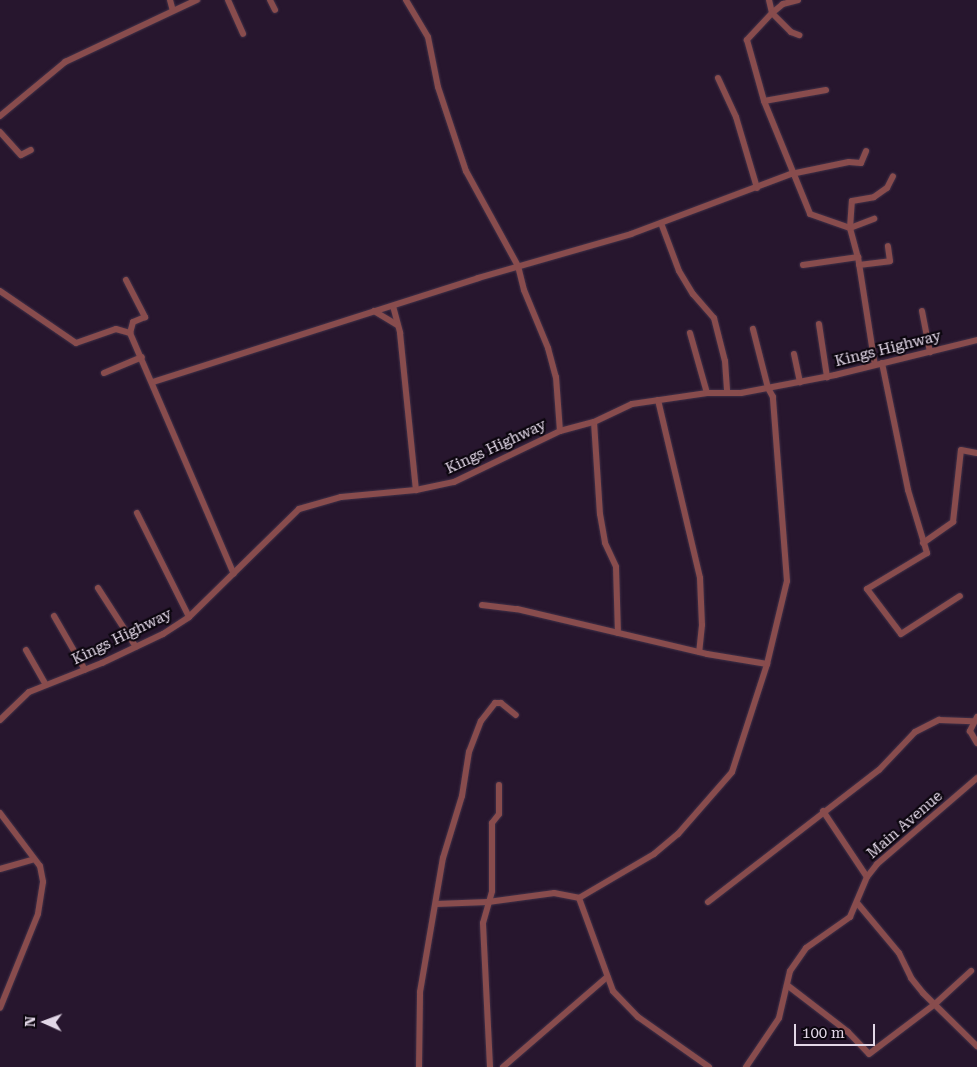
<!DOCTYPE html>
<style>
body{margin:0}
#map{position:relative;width:977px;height:1067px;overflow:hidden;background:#27162e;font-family:"Roboto Serif",serif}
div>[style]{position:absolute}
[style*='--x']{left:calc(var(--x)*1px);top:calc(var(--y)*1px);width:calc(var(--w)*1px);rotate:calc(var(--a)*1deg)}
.roads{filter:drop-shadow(0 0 1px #413148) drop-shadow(0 0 1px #413148)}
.minor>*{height:6px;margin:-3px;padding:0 3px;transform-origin:3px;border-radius:3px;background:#884c4d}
span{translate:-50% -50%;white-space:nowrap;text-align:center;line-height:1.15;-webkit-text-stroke:4.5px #0c060f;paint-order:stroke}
.street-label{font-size:15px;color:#e2d7e7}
.north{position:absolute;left:20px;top:997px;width:50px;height:50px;-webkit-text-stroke:4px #0c060f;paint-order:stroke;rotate:272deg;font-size:14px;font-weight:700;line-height:20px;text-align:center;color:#e2d7e7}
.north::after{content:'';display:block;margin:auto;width:18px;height:22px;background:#e2d7e7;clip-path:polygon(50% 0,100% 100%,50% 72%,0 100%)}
.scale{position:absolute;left:794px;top:1024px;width:81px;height:22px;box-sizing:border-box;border:2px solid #e2d7e7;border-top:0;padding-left:6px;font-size:15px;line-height:18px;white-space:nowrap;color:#e2d7e7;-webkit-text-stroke:4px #0c060f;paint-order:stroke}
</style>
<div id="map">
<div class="roads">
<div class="minor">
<i style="--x:170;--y:0;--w:11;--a:75"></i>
<i style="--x:228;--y:0;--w:37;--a:66"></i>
<i style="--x:270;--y:0;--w:11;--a:63"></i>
<i style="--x:406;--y:0;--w:43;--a:59.3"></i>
<i style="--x:428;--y:37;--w:51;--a:78.7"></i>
<i style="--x:438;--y:87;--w:89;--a:71.6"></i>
<i style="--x:466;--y:171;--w:108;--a:61.3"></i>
<i style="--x:518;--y:266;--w:25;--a:76"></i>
<i style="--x:524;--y:290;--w:63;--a:67.5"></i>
<i style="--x:548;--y:348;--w:30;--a:75"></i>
<i style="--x:556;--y:377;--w:54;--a:85.8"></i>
<i style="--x:769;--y:0;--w:13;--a:77"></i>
<i style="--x:772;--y:13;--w:37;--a:133"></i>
<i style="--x:747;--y:40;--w:63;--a:74.4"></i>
<i style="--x:764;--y:101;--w:122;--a:67.8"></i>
<i style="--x:810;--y:214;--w:42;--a:19.3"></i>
<i style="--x:850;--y:228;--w:30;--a:75"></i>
<i style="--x:858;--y:257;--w:109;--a:81.1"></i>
<i style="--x:798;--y:0;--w:16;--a:165"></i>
<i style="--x:783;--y:4;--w:14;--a:141"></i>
<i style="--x:772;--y:13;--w:27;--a:45"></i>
<i style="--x:791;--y:32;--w:9;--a:21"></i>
<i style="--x:718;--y:78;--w:43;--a:65.2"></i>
<i style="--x:736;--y:117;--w:74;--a:73.5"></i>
<i style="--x:764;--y:101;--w:63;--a:-10.1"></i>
<i style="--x:0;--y:116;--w:85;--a:-39.7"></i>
<i style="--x:65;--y:62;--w:146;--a:-25.2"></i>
<i style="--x:0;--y:132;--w:31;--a:48"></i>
<i style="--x:21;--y:155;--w:11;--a:-27"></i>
<i style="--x:661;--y:223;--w:51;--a:69.4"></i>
<i style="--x:679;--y:271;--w:27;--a:59"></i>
<i style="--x:693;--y:294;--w:32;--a:49"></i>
<i style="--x:714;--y:318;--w:44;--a:75.7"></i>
<i style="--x:725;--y:361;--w:32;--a:86"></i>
<i style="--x:850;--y:228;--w:27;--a:-86"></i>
<i style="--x:852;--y:201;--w:22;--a:-10"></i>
<i style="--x:874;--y:197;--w:16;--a:-35"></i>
<i style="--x:887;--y:188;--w:13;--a:-63"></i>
<i style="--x:850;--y:228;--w:26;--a:-21"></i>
<i style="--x:803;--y:265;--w:56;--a:-8.3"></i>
<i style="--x:859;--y:265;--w:31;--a:-7"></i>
<i style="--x:890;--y:261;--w:15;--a:-98"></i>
<i style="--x:126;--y:280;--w:42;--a:62.8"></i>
<i style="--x:145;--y:317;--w:13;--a:157"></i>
<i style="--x:133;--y:322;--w:11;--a:105"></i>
<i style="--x:0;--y:291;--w:92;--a:34.4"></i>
<i style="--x:76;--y:343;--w:42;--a:-19.3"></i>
<i style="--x:116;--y:329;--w:15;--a:16"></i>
<i style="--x:130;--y:333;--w:262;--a:66.7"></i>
<i style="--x:393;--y:306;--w:28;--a:75"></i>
<i style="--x:400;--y:333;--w:158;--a:84.2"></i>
<i style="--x:374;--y:311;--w:27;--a:31"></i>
<i style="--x:922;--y:311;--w:42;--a:79"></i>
<i style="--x:819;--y:324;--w:54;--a:81.4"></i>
<i style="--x:690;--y:333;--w:62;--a:74.2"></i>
<i style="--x:794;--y:354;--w:29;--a:78"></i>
<i style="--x:882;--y:363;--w:130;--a:78.4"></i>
<i style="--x:908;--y:490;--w:66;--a:73.2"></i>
<i style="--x:927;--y:553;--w:70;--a:149"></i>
<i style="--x:867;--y:589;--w:56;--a:52.9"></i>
<i style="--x:901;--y:634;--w:70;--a:-32.8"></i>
<i style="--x:104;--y:373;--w:41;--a:-22.8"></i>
<i style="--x:153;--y:382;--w:341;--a:-17.7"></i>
<i style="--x:478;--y:278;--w:159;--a:-16"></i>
<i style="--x:631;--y:234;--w:171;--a:-20.6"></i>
<i style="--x:791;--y:174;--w:59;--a:-11.7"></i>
<i style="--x:849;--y:162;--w:12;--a:5"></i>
<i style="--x:861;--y:163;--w:13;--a:-67"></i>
<i style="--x:658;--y:400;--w:183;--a:76.7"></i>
<i style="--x:700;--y:578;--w:47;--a:87.6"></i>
<i style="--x:702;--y:625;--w:27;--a:96"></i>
<i style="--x:594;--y:422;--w:92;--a:86.3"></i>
<i style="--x:600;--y:514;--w:29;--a:80"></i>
<i style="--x:605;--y:543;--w:26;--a:65"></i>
<i style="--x:616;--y:567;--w:66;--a:88.3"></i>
<i style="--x:137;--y:513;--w:116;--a:63.4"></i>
<i style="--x:923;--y:543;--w:37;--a:-35"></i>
<i style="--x:953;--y:522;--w:72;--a:-83.7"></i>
<i style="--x:961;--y:450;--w:16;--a:11"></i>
<i style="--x:98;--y:588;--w:70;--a:57.2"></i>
<i style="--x:482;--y:605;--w:35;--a:7"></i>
<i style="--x:517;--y:609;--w:195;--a:13.3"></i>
<i style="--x:707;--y:654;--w:61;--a:9.5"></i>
<i style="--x:54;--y:616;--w:62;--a:60.1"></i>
<i style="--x:26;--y:650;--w:40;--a:60.3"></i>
<i style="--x:977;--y:717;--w:16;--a:117"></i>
<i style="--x:970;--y:731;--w:14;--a:60"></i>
<i style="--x:0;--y:720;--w:40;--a:-44"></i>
<i style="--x:29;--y:692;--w:79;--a:-21.7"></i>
<i style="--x:102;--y:663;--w:68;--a:-25.4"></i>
<i style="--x:163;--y:634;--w:31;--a:-33"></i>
<i style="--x:189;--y:617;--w:154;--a:-44.5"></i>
<i style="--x:299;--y:509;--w:44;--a:-15.9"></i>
<i style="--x:341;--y:497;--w:75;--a:-5.3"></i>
<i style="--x:416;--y:490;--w:39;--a:-12"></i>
<i style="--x:454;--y:482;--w:118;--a:-25.7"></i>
<i style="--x:560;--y:431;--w:35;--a:-15"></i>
<i style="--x:594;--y:422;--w:42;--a:-25.3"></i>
<i style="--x:632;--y:404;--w:76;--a:-8.3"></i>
<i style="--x:707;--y:393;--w:34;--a:0"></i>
<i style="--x:741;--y:393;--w:96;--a:-10.8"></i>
<i style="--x:835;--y:375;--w:146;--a:-13.8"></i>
<i style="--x:823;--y:811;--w:79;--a:56.3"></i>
<i style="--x:0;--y:813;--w:66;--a:53"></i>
<i style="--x:40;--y:866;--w:16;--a:79"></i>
<i style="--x:43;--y:882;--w:32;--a:99"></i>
<i style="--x:38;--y:914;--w:101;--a:112"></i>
<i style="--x:0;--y:869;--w:35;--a:-16"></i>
<i style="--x:708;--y:902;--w:216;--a:-37.7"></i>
<i style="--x:879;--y:770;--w:52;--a:-46.5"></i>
<i style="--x:915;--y:732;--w:27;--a:-27"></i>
<i style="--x:939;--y:720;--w:34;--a:2"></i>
<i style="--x:436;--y:904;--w:52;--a:-2.2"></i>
<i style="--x:488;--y:902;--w:67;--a:-7.8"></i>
<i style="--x:554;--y:893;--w:25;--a:11"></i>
<i style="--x:858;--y:904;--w:64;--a:50.1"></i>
<i style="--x:899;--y:953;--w:28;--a:64"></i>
<i style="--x:911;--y:978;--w:19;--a:51"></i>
<i style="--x:923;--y:993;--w:76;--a:44.5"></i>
<i style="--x:787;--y:985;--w:77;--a:37.6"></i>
<i style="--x:848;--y:1032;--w:30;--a:46"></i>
<i style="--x:869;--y:1054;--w:83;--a:-37.1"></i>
<i style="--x:935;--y:1004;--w:49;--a:-42.5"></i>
<i style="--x:419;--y:1067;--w:75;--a:-89.2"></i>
<i style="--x:420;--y:992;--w:136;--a:-80.3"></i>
<i style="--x:443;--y:858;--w:65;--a:-73"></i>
<i style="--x:462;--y:796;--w:45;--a:-81"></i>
<i style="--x:469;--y:752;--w:33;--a:-69"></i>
<i style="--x:481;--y:721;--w:23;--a:-52"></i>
<i style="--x:495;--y:703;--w:6;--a:0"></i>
<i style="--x:501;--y:703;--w:19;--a:39"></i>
<i style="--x:490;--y:1067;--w:144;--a:-92.8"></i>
<i style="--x:483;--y:923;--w:33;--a:-74"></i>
<i style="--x:492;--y:891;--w:68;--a:-90"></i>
<i style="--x:492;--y:823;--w:11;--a:-52"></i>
<i style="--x:499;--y:814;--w:29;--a:-90"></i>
<i style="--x:503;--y:1067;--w:138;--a:-40.9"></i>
<i style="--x:709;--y:1067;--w:87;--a:-144.8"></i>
<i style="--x:638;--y:1017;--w:36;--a:-134"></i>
<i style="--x:613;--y:991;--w:99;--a:-110.1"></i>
<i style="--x:579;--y:898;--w:87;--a:-30.4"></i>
<i style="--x:654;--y:854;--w:31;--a:-40"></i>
<i style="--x:678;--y:834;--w:82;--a:-48.9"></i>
<i style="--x:732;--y:772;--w:114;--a:-72"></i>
<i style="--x:767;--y:664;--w:85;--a:-76.5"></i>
<i style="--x:787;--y:581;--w:185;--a:-94.4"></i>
<i style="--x:773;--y:397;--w:10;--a:-119"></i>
<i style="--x:768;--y:388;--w:61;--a:-104.3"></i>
<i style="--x:746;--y:1067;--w:59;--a:-56"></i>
<i style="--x:779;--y:1018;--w:48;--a:-76.8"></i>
<i style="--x:790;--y:971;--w:28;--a:-55"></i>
<i style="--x:806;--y:948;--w:54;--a:-35.2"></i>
<i style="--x:850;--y:917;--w:43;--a:-67"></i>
<i style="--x:867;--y:877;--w:16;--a:-52"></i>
<i style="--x:877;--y:864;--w:132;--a:-40.7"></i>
</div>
</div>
<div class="street-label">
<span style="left:888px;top:349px;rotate:-14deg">Kings Highway</span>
<span style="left:496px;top:447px;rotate:-25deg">Kings Highway</span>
<span style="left:122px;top:637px;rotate:-26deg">Kings Highway</span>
<span style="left:905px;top:825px;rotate:-41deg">Main Avenue</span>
</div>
<div class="north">N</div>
<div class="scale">100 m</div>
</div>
